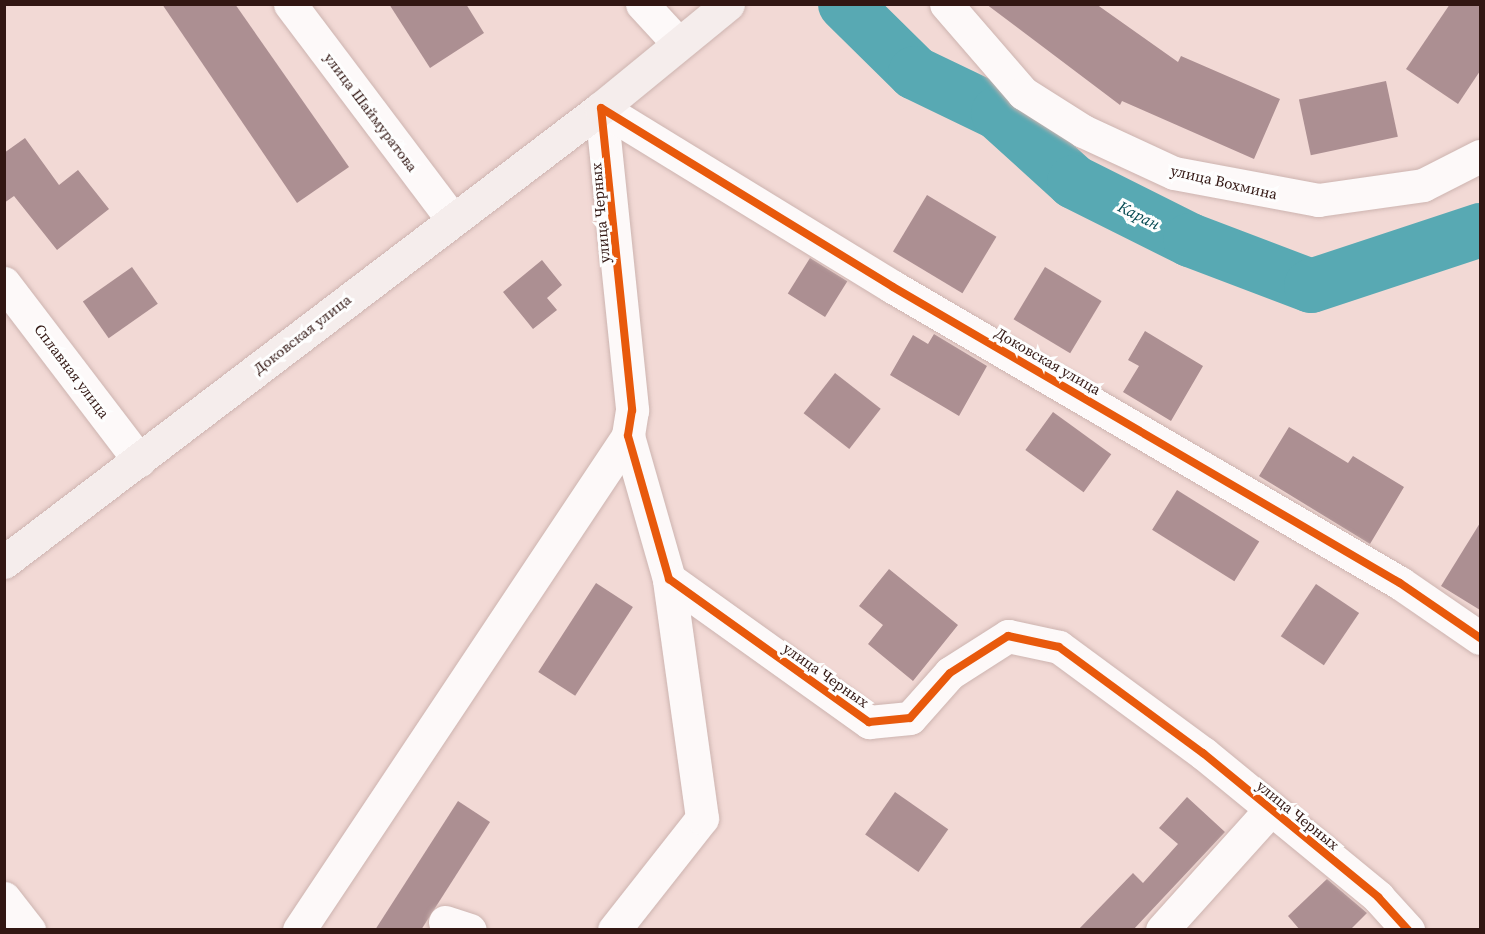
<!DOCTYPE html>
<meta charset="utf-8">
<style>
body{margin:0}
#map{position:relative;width:1485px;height:934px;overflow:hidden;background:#f2d9d5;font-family:"Source Serif 4",serif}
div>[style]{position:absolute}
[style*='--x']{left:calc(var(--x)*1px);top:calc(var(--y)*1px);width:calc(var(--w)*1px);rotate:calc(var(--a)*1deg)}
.river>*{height:54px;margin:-27px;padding:0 27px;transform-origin:27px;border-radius:27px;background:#58a9b3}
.building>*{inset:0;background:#ac8f92;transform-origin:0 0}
.roads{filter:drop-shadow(0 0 2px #cdb4b0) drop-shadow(0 0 2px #cdb4b0)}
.minor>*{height:33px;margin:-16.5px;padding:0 16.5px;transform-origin:16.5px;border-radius:16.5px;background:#fdf9f9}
.major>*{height:33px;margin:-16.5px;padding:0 16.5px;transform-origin:16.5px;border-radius:16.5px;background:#f5edec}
.cycleway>*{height:8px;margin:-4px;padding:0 4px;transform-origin:4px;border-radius:4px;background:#e8590c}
span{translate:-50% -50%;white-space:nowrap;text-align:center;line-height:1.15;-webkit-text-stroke:6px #fefefe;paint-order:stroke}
.street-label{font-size:15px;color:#321713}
.water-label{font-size:16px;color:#00464e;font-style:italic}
.frame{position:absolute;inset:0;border:6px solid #321713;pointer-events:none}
</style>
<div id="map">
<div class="river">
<i style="--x:845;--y:4;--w:98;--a:44.6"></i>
<i style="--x:915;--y:73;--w:92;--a:25.7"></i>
<i style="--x:998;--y:113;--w:103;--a:42.2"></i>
<i style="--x:1074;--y:182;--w:130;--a:26.6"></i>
<i style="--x:1190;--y:240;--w:129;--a:20.8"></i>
<i style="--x:1311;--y:286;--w:178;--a:-18.3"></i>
</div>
<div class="building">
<i style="clip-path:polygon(162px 4px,235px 4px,349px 167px,297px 203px)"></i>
<i style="clip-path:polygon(389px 4px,466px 4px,484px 33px,430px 68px)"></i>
<i style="clip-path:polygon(986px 4px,1096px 4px,1178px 62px,1181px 56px,1280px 99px,1254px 159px,1122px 101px,1120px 105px)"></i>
<i style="clip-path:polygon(1450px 4px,1480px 4px,1480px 71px,1458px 104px,1406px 69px)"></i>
<i style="left:1386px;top:81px;width:57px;height:89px;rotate:78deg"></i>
<i style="clip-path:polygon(25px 138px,59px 185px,78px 170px,109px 209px,57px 250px,14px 196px,4px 203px,4px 153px)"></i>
<i style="left:927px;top:195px;width:81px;height:66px;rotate:31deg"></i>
<i style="left:810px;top:258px;width:44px;height:42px;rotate:32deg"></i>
<i style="clip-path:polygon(542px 260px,562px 285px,547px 298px,557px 310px,533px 329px,503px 292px)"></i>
<i style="left:132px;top:267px;width:45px;height:60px;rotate:55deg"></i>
<i style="left:1045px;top:267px;width:66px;height:61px;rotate:31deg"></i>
<i style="clip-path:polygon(1145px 331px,1203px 366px,1171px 421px,1123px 392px,1139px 366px,1128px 360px)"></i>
<i style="clip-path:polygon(934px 334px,987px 366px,959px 416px,890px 375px,913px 335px,928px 344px)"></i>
<i style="left:835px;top:373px;width:58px;height:51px;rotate:38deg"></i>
<i style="left:1053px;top:412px;width:72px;height:47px;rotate:36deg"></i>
<i style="clip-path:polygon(1289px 427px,1348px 463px,1353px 456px,1404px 487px,1370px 544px,1259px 476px)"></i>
<i style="left:1177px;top:490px;width:97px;height:47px;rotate:32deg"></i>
<i style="clip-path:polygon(1480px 523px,1480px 610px,1441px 586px)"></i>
<i style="clip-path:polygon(889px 569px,958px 625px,913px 681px,868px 644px,883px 625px,859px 606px)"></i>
<i style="left:596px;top:583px;width:44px;height:106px;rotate:33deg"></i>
<i style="left:1316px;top:584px;width:52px;height:63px;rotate:34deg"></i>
<i style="left:895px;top:792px;width:65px;height:52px;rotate:35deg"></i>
<i style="clip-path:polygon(1187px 797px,1225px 832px,1133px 930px,1078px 930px,1133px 873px,1143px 883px,1178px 844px,1159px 828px)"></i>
<i style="clip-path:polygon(458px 801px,490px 822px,421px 930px,375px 930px)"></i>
<i style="clip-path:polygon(1327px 879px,1367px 913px,1350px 930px,1300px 930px,1288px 916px)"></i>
</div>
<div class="roads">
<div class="minor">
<i style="--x:290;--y:4;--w:269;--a:53"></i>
<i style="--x:642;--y:4;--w:52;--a:47.4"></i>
<i style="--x:946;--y:4;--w:118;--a:49.1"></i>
<i style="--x:1023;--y:93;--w:71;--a:32.3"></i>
<i style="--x:1083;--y:131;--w:100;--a:24.8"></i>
<i style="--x:1174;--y:173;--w:147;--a:10.6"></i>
<i style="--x:1318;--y:200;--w:106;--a:-8.1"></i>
<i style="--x:1423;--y:185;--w:64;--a:-27"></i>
<i style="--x:601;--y:108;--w:304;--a:84.1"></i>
<i style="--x:632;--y:410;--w:26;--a:99"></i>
<i style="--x:628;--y:436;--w:149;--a:74"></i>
<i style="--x:669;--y:579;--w:246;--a:35.6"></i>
<i style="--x:869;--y:722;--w:41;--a:-5.6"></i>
<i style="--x:910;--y:718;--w:60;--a:-48.4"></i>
<i style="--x:950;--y:673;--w:69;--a:-32.5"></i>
<i style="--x:1008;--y:636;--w:52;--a:12.2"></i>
<i style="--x:1059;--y:647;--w:179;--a:36.4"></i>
<i style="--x:1203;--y:753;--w:227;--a:39.4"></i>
<i style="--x:1378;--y:897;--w:45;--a:47.7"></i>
<i style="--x:601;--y:108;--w:342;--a:31.5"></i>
<i style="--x:893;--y:287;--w:587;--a:30.28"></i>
<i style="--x:1400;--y:583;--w:97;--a:34.5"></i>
<i style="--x:4;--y:283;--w:223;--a:52.7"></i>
<i style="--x:4;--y:898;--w:41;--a:52"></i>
<i style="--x:445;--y:922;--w:26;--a:18"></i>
<i style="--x:299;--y:930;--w:594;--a:-56.34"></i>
<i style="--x:614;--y:930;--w:142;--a:-51.8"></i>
<i style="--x:702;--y:818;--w:241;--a:-97.9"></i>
<i style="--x:1162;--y:930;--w:161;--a:-48"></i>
</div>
<div class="major">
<i style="--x:4;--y:562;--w:750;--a:-37.25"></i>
<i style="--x:601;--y:108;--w:164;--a:-39.3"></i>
</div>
</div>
<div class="cycleway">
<i style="--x:601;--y:108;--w:304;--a:84.1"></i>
<i style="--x:632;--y:410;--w:26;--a:99"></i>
<i style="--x:628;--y:436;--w:149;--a:74"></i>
<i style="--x:669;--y:579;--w:246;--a:35.6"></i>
<i style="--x:869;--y:722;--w:41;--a:-5.6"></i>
<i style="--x:910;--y:718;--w:60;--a:-48.4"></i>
<i style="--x:950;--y:673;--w:69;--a:-32.5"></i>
<i style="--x:1008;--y:636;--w:52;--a:12.2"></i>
<i style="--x:1059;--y:647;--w:179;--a:36.4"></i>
<i style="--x:1203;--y:753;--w:227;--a:39.4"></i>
<i style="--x:1378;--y:897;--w:45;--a:47.7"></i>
<i style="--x:601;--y:108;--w:342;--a:31.5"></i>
<i style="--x:893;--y:287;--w:587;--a:30.28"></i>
<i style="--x:1400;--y:583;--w:97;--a:34.5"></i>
</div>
<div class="street-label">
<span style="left:371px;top:112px;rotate:53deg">улица Шаймуратова</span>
<span style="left:1224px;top:182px;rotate:13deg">улица Вохмина</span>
<span style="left:600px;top:213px;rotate:-95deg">улица Черных</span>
<span style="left:302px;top:334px;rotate:-38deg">Доковская улица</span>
<span style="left:1048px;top:361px;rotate:30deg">Доковская улица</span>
<span style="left:72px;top:371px;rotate:53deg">Сплавная улица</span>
<span style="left:826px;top:675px;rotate:35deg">улица Черных</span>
<span style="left:1298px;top:815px;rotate:39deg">улица Черных</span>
</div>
<div class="water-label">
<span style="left:1139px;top:215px;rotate:27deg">Каран</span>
</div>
<div class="frame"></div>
</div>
